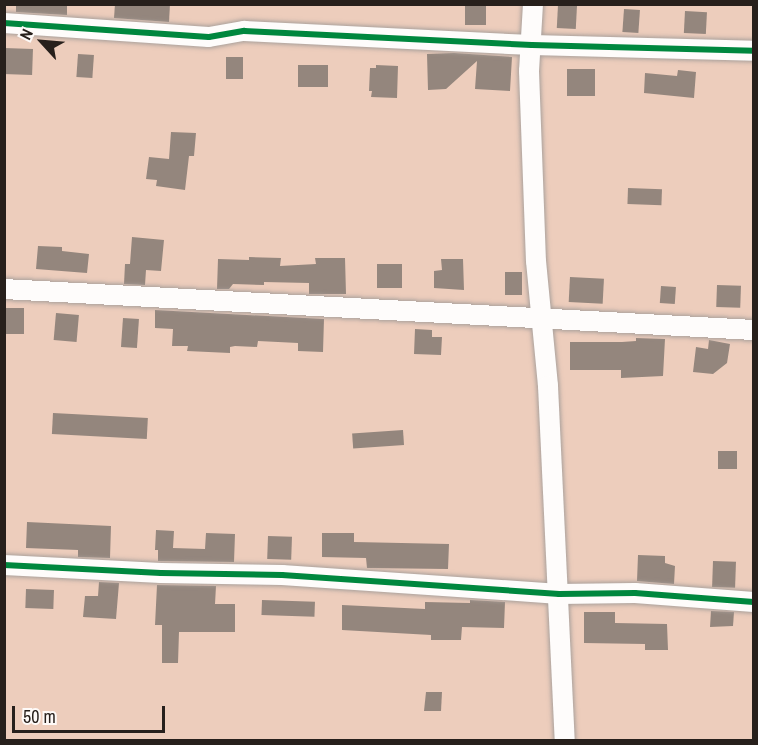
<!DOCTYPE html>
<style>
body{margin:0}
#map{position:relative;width:758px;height:745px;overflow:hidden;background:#f6ebe5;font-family:"Archivo Narrow",sans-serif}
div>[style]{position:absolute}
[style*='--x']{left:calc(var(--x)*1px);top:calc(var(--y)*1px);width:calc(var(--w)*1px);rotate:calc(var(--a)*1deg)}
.green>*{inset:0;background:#edcdbc;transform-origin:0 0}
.building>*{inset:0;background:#94867d;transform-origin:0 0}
.roads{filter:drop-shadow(0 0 2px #aaa19c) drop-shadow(0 0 2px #aaa19c)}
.street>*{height:20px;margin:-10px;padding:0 10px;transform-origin:10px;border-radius:10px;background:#fefcfb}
.cycleway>*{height:6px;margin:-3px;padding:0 3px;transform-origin:3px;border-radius:3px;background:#00873e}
span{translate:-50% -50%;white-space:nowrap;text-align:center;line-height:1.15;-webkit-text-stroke:6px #fefaf8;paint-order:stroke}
.frame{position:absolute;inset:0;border:6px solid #27201c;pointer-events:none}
.north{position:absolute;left:12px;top:12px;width:60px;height:60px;-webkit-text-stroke:4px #fefaf8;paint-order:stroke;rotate:296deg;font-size:16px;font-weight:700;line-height:24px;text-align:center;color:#27201c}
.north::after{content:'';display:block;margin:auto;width:21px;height:27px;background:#27201c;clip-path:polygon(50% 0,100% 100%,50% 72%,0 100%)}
.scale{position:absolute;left:12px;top:706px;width:153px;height:27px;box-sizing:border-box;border:3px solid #27201c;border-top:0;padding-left:8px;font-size:18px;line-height:21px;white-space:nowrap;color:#27201c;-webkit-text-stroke:4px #fefaf8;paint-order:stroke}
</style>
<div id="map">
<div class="green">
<i style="left:5px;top:5px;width:748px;height:735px"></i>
</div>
<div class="building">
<i style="clip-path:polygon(16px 4px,67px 4px,67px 15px,16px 12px)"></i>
<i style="clip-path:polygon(115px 4px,170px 4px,169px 22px,114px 18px)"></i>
<i style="left:465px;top:4px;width:21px;height:21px"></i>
<i style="left:558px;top:5px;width:19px;height:23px;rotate:3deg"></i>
<i style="left:624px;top:9px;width:16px;height:23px;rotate:4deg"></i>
<i style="left:685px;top:11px;width:22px;height:22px;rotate:3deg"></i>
<i style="left:4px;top:48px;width:29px;height:26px;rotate:2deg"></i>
<i style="clip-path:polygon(454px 53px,512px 57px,510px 91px,475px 89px,477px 61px,446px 89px,428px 90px,427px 54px)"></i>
<i style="left:78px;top:54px;width:16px;height:23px;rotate:4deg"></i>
<i style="left:226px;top:57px;width:17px;height:22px"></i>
<i style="left:298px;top:65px;width:30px;height:22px"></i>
<i style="clip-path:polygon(376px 65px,398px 66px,397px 98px,371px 97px,372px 91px,369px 91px,370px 68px,376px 68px)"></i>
<i style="left:595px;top:69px;width:27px;height:28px;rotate:90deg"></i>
<i style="clip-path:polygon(678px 70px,696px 72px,694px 98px,644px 93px,645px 73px,677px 76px)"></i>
<i style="clip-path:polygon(171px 132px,196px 133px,194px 156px,189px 156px,185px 190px,156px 186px,157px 180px,146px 179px,149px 157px,169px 159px)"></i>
<i style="left:628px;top:188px;width:34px;height:16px;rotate:2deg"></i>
<i style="clip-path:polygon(132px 237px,164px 240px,161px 271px,146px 270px,145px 285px,124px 284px,125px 264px,130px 264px)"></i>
<i style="clip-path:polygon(38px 246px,62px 247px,62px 251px,89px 254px,87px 273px,36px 269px)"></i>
<i style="clip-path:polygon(249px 257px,281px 258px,280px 266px,316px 264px,315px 258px,345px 258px,346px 294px,309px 294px,309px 283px,264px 282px,264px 285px,233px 284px,229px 289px,217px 289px,218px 259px,249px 260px)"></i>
<i style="clip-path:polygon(441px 259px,463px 259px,464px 290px,434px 288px,434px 271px,442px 270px)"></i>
<i style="left:377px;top:264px;width:25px;height:24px"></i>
<i style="left:505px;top:272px;width:17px;height:23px"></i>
<i style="left:570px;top:277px;width:34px;height:25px;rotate:3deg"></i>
<i style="left:717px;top:285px;width:24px;height:22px;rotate:2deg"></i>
<i style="left:661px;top:286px;width:15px;height:17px;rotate:4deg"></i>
<i style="left:4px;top:308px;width:20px;height:26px"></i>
<i style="clip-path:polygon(155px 310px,324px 319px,323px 352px,298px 351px,298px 343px,258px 341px,257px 347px,235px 346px,230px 347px,230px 353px,187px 351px,188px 346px,172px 346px,173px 329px,155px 328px)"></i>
<i style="left:56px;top:313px;width:23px;height:27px;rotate:5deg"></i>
<i style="left:123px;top:318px;width:16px;height:29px;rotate:4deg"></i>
<i style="clip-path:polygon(415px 329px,432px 330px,432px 337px,442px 337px,441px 355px,414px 354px)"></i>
<i style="clip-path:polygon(636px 338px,665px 339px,663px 376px,621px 378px,621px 370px,570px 370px,570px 342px,622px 342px,636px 341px)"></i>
<i style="clip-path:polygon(709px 340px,730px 344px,727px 363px,713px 374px,693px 372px,696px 347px,708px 349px)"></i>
<i style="left:53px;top:413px;width:95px;height:21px;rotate:3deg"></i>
<i style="left:403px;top:430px;width:15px;height:51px;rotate:86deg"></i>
<i style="left:718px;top:451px;width:19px;height:18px"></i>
<i style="clip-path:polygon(27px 522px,111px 526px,110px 558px,78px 557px,78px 550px,26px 548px)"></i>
<i style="clip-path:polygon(156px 530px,174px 531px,173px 548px,205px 549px,206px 533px,235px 534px,234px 562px,158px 561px,158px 550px,155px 550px)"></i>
<i style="clip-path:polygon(322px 533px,354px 533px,354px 542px,449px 544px,448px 569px,367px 568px,366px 558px,322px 557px)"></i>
<i style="left:268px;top:536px;width:24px;height:23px;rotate:2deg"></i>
<i style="clip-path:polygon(638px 555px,665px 556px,665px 563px,675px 566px,674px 584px,637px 581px)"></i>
<i style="left:713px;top:561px;width:23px;height:26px;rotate:2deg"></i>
<i style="clip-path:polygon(99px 582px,119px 583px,116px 619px,83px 617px,85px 596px,98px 596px)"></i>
<i style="clip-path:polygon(157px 585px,216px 586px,215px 604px,235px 604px,235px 632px,179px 632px,178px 663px,162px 663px,162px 625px,155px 625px)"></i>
<i style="left:26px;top:589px;width:28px;height:19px;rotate:2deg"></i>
<i style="left:262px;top:600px;width:53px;height:15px;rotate:2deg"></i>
<i style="clip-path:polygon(470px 600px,505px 602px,504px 628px,462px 627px,461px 640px,431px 640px,431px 635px,342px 630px,342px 605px,425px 609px,425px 602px,470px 603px)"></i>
<i style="clip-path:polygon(711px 611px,734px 612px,733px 626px,710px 627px)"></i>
<i style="clip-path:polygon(584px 612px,615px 612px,615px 623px,667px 624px,668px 650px,645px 650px,645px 644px,584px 643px)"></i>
<i style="clip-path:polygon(426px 692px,442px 692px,441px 711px,424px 711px)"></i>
</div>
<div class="roads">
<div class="street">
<i style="--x:533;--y:4;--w:67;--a:93.4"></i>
<i style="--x:529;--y:71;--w:190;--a:87.9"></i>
<i style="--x:536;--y:261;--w:126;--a:84.5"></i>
<i style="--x:548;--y:386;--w:354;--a:87.3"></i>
<i style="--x:4;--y:23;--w:205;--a:3.9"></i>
<i style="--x:209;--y:37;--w:36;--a:-10"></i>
<i style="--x:244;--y:31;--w:288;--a:2.8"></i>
<i style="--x:532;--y:45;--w:222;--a:1.5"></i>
<i style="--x:4;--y:289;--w:751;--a:3.13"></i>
<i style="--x:4;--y:565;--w:157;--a:2.9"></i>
<i style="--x:161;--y:573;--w:121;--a:0.9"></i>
<i style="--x:282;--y:575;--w:278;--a:3.9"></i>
<i style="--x:559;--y:594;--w:76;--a:-0.8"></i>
<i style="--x:635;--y:593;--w:119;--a:4.3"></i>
</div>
</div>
<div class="cycleway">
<i style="--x:4;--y:23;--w:205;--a:3.9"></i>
<i style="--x:209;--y:37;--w:36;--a:-10"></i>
<i style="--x:244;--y:31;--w:288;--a:2.8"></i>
<i style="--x:532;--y:45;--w:222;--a:1.5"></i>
<i style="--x:4;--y:565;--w:157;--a:2.9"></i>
<i style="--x:161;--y:573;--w:121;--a:0.9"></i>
<i style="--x:282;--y:575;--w:278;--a:3.9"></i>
<i style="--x:559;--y:594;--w:76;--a:-0.8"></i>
<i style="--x:635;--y:593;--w:119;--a:4.3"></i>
</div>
<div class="frame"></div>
<div class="north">N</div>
<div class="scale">50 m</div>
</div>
